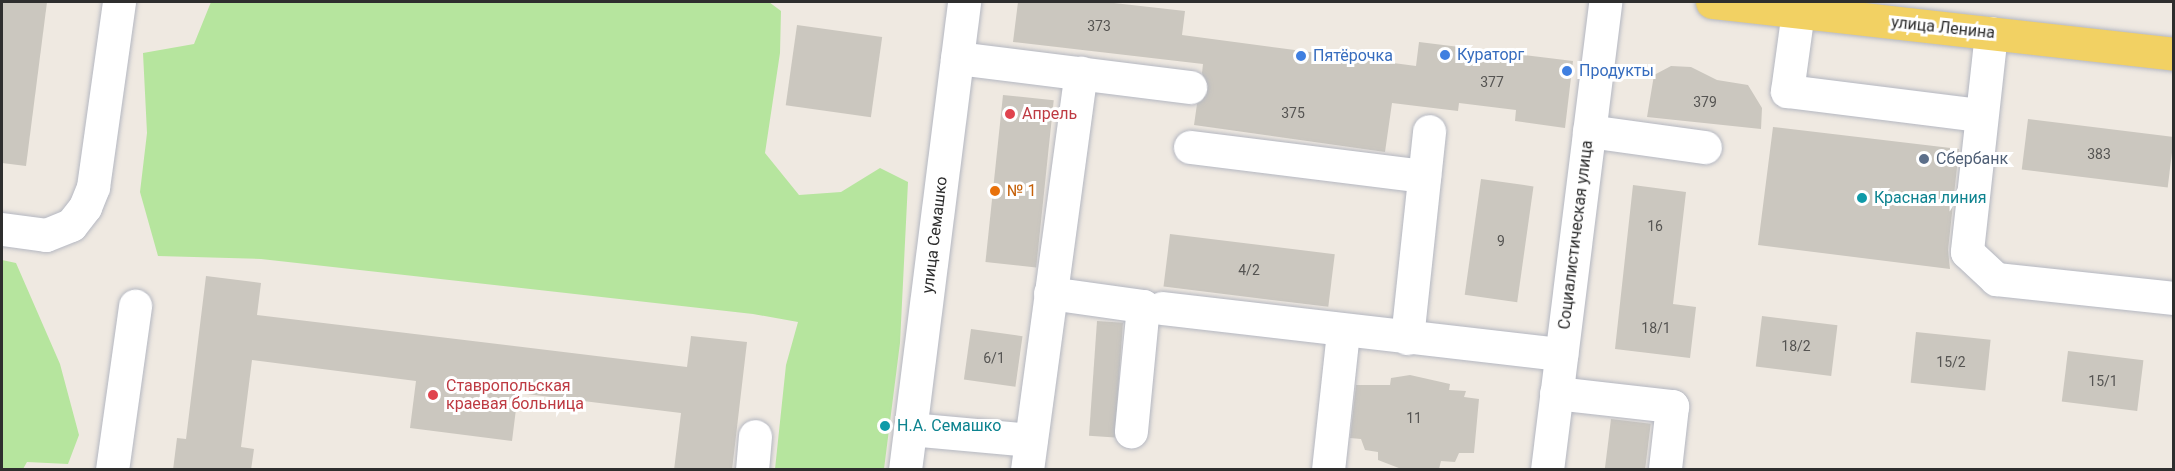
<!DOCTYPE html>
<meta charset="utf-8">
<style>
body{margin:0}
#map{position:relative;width:2175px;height:471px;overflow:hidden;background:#efe9e1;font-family:Roboto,sans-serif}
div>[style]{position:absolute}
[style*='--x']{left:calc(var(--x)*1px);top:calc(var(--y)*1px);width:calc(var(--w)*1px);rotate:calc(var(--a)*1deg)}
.green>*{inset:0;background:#b6e59e}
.building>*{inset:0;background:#cbc7bf;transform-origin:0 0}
.roads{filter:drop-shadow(0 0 2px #b4b7c1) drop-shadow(0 0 2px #b4b7c1)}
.minor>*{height:33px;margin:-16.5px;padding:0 16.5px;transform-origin:16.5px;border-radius:16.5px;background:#fff}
.major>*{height:33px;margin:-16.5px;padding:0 16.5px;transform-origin:16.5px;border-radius:16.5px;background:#f2d163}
.dots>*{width:16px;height:16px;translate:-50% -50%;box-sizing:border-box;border:3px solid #fff;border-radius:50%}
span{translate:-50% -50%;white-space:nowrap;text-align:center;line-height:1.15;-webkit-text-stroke:6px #fff;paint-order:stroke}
.number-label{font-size:14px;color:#555452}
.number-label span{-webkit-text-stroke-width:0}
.street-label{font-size:16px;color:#2e2e2e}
.shop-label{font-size:16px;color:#366cbe}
.left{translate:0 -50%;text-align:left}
.health-label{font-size:16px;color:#be3a42}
.service-label{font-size:16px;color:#4e5e75}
.food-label{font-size:16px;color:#c56008}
.culture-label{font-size:16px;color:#0d838f}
.frame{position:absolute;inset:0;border:3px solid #2e2e2e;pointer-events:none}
</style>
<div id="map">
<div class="green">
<i style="clip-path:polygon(211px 2px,769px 2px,781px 11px,780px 53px,765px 153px,799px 195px,841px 192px,880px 168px,908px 182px,900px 343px,884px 469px,775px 469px,786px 365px,798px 322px,753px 314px,261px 259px,158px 256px,140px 192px,147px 133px,143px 53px,194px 44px)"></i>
<i style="clip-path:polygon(2px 260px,16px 263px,60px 364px,79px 435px,68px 464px,27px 462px,23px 469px,2px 469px)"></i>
</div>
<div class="building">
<i style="clip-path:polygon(2px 2px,47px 2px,26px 166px,2px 163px)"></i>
<i style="clip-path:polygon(1018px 2px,1105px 2px,1185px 11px,1182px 35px,1416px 66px,1419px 42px,1573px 61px,1565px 128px,1515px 121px,1516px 110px,1459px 103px,1458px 111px,1392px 103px,1385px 152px,1194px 125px,1197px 104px,1208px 90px,1202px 73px,1203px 64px,1013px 42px)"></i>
<i style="left:797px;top:25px;width:86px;height:81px;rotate:8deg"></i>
<i style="clip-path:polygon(1671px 66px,1691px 67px,1717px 80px,1748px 85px,1762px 108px,1761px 129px,1647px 117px,1654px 75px)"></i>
<i style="left:1003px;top:95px;width:51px;height:168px;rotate:6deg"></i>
<i style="left:2028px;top:119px;width:147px;height:51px;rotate:7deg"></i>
<i style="clip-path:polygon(1773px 127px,1959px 149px,1948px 250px,1950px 269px,1758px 245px)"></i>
<i style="left:1481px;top:179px;width:53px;height:117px;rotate:8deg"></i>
<i style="clip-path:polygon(1633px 185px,1686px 192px,1673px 304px,1696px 307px,1690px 358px,1615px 349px)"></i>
<i style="left:1170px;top:234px;width:166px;height:53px;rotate:7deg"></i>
<i style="clip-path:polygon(206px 276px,261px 283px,257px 315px,687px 367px,691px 336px,747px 342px,732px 470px,674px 470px,681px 413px,518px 393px,512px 441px,410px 428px,416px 381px,252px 360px,241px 447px,254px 449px,251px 470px,173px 470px,177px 438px,186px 439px)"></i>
<i style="left:1762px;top:316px;width:76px;height:51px;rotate:7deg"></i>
<i style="left:1097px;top:321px;width:26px;height:115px;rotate:4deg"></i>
<i style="left:971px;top:329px;width:52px;height:51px;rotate:8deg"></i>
<i style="left:1916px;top:332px;width:75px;height:51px;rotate:6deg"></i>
<i style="left:2068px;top:351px;width:76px;height:51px;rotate:7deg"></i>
<i style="clip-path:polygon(1410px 375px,1450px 384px,1449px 390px,1466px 391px,1464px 397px,1479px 399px,1474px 453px,1459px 453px,1455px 462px,1441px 461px,1439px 469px,1404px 470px,1378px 460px,1378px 452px,1365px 450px,1361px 439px,1350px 438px,1356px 385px,1390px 385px,1391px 378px)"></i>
<i style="left:1611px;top:419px;width:40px;height:51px;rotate:7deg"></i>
</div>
<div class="roads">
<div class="minor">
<i style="--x:1798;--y:11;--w:81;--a:97.8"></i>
<i style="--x:1787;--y:91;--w:194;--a:7.1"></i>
<i style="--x:1991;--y:33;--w:220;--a:96.3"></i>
<i style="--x:1967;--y:252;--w:40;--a:43"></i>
<i style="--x:1996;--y:279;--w:179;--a:6.1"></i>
<i style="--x:957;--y:58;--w:235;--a:7.1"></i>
<i style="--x:1589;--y:131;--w:117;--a:7.9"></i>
<i style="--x:1190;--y:147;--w:236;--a:7.1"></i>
<i style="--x:2;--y:229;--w:44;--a:7.8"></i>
<i style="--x:46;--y:235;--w:27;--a:-22"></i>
<i style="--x:71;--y:225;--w:23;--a:-52"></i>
<i style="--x:85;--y:207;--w:22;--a:-68"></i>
<i style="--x:93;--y:187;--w:187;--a:-82"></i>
<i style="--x:1050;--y:293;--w:94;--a:8"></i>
<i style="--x:1143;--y:306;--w:126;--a:95.5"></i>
<i style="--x:1162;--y:308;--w:402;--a:6.6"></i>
<i style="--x:1407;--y:338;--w:208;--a:-83.9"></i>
<i style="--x:1556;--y:393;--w:117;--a:6.4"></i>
<i style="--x:1672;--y:406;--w:62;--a:96.4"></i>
<i style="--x:910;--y:429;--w:121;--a:5.2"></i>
<i style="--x:112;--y:470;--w:166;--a:-82"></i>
<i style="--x:752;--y:470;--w:34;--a:-85"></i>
<i style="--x:905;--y:470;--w:472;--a:-82.8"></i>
<i style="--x:1027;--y:470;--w:401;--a:-82.3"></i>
<i style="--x:1328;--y:470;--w:140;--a:-83.8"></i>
<i style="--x:1547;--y:470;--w:472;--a:-82.9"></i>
</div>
<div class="major">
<i style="--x:1712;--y:2;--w:465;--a:6.4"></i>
</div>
</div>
<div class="dots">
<i style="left:1445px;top:55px;background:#3f7fe0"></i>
<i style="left:1301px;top:56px;background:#3f7fe0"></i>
<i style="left:1567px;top:71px;background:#3f7fe0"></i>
<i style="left:1010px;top:114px;background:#e0444e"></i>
<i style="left:1924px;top:159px;background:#5c6f8a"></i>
<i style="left:995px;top:191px;background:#e8710a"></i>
<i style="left:1862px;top:198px;background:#0f9aa8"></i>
<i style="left:433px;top:395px;background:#e0444e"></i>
<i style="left:885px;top:426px;background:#0f9aa8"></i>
</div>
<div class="number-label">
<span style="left:1099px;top:26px">373</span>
<span style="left:1492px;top:82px">377</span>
<span style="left:1705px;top:102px">379</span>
<span style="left:1293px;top:113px">375</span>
<span style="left:2099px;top:154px">383</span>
<span style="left:1655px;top:226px">16</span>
<span style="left:1501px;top:241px">9</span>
<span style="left:1249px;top:270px">4/2</span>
<span style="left:1656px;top:328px">18/1</span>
<span style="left:1796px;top:346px">18/2</span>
<span style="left:994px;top:358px">6/1</span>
<span style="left:1951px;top:362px">15/2</span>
<span style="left:2103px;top:381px">15/1</span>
<span style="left:1414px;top:418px">11</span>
</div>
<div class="street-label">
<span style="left:1943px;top:28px;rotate:6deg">улица Ленина</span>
<span style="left:935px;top:235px;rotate:-83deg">улица Семашко</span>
<span style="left:1576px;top:235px;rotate:-83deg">Социалистическая улица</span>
</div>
<div class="shop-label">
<span class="left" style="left:1457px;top:55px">Кураторг</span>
<span class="left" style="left:1313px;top:56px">Пятёрочка</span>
<span class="left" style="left:1579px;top:71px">Продукты</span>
</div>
<div class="health-label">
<span class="left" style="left:1022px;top:114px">Апрель</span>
<span class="left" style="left:446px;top:395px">Ставропольская<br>краевая больница</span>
</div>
<div class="service-label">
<span class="left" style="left:1936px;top:159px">Сбербанк</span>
</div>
<div class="food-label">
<span class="left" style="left:1007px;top:191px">№ 1</span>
</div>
<div class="culture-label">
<span class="left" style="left:1874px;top:198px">Красная линия</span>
<span class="left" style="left:897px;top:426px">Н.А. Семашко</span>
</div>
<div class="frame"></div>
</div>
